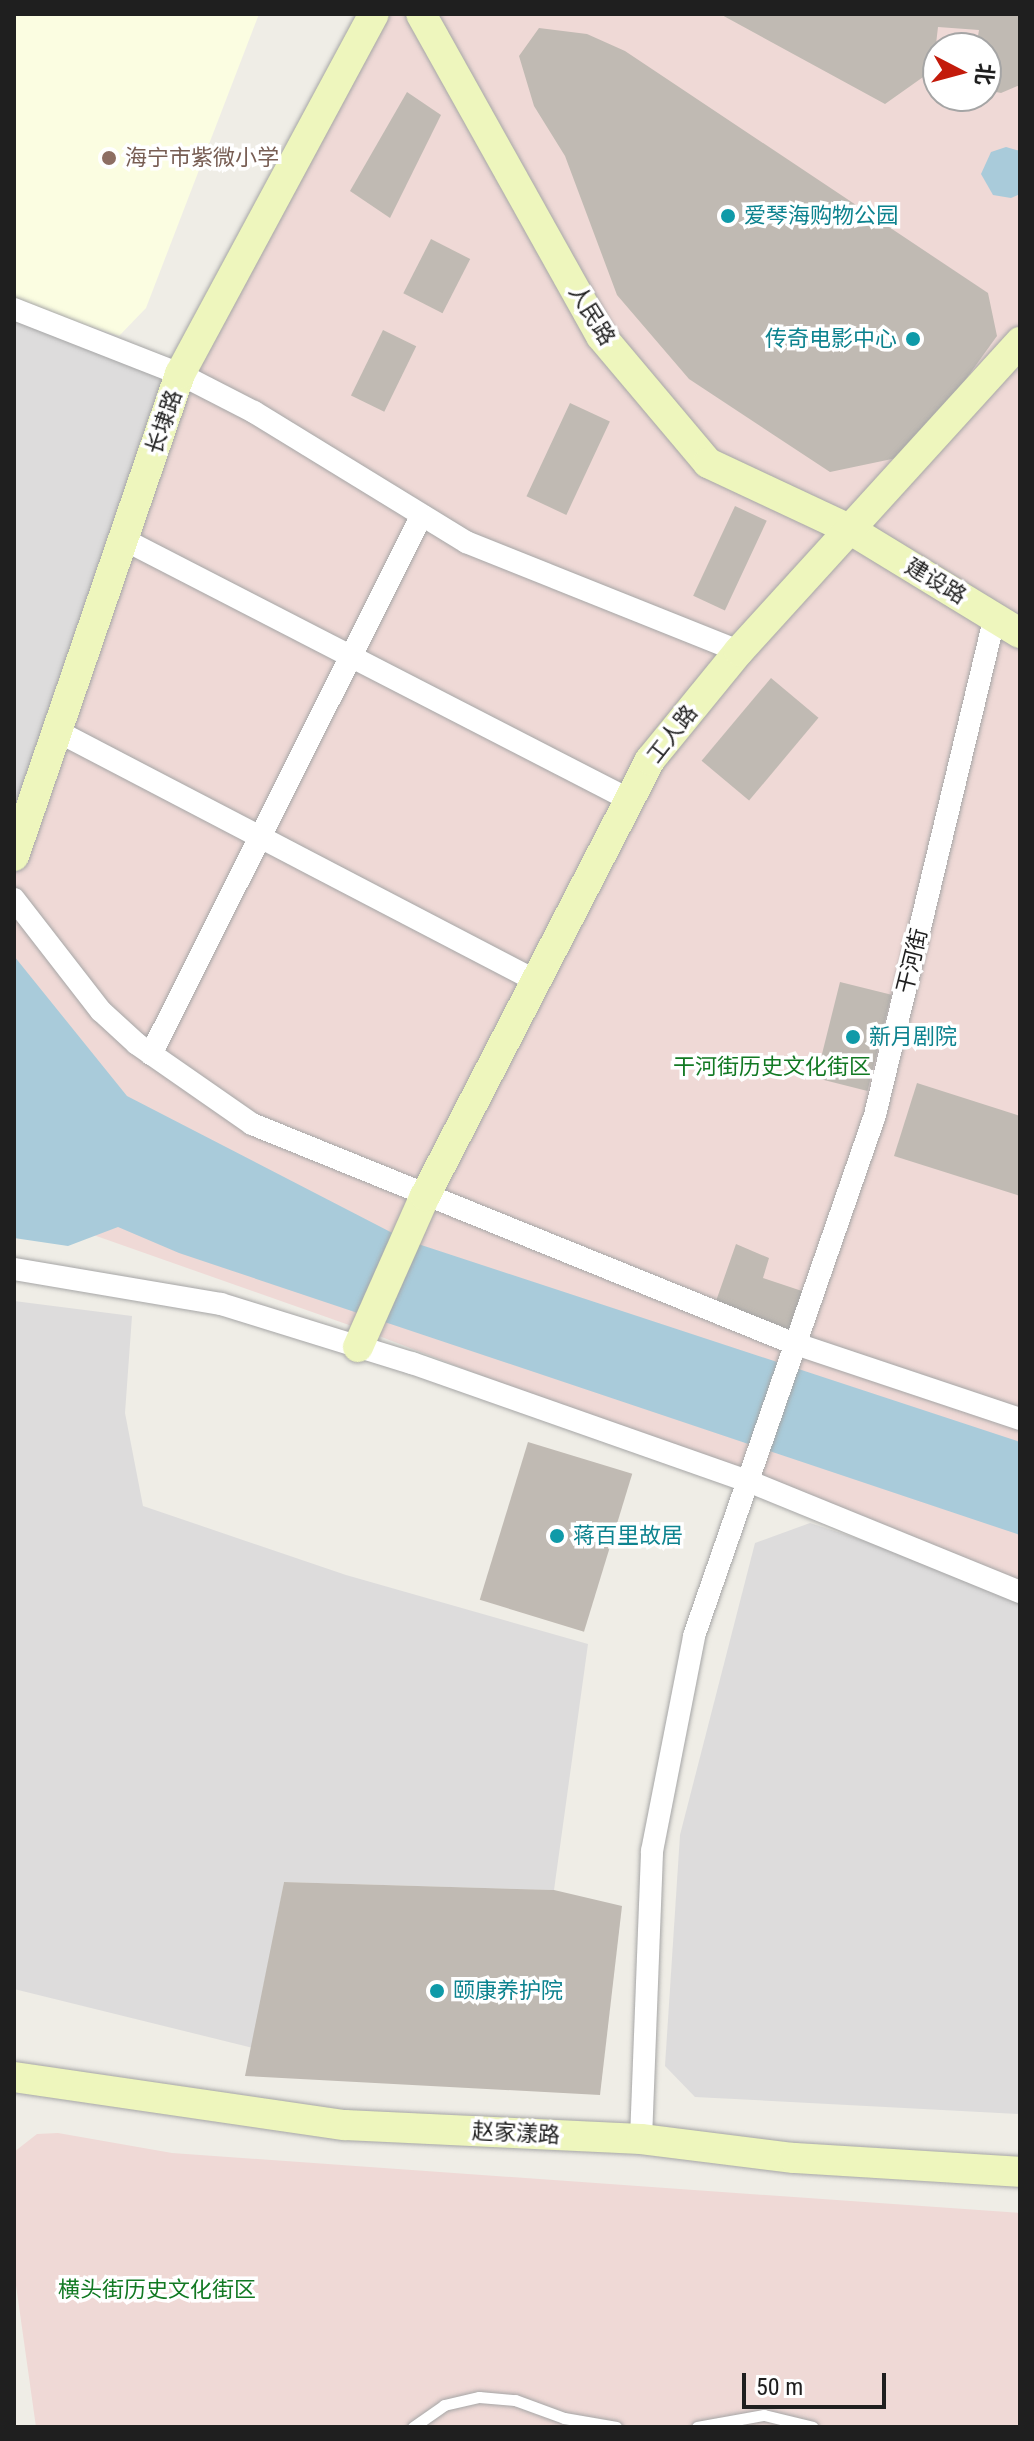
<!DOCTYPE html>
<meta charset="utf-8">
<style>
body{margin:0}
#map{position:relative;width:1034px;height:2441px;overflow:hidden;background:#efede6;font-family:"Roboto Condensed","Noto Sans SC",sans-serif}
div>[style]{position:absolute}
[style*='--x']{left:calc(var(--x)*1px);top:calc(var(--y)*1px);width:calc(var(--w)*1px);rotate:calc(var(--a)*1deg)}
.residential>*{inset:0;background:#dddcdc}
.commercial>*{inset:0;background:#efd9d6}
.education>*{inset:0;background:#fbfde1}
.water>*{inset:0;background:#a9cbda}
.building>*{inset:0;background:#c0bab3;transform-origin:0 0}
.roads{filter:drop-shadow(0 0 2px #a6a6a6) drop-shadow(0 0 2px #a6a6a6)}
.lane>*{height:11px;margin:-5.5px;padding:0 5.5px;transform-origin:5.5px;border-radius:5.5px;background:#fff}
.street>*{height:22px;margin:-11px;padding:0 11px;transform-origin:11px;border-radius:11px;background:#fff}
.secondary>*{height:30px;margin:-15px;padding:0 15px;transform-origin:15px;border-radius:15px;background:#eef6bd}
.dots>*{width:22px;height:22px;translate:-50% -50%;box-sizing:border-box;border:4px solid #fff;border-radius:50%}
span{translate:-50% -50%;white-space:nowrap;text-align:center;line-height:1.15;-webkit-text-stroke:7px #fff;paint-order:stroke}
.education-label{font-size:22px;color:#785e54}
.left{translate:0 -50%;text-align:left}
.culture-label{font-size:22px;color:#0d838f}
.right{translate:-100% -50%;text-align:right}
.street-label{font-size:22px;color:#1f1f1f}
.park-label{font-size:22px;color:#127923}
.frame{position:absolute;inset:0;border:16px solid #1f1f1f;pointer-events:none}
.north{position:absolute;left:922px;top:32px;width:80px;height:80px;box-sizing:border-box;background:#fff;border:2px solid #a5a5a5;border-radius:50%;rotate:96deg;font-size:22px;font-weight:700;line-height:32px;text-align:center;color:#1f1f1f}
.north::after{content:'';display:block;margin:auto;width:28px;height:36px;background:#c31b0b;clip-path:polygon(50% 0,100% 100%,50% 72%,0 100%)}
.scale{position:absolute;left:742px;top:2373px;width:144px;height:36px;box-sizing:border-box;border:4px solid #1f1f1f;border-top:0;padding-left:10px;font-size:24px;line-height:28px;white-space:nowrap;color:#1f1f1f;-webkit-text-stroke:6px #fff;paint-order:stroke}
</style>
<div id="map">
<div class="residential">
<i style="clip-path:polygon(14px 309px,180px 374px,14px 839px)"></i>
<i style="clip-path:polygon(14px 1301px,132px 1316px,125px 1413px,143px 1506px,346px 1575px,588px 1644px,554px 1890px,284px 1882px,253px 2048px,14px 1989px)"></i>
<i style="clip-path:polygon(810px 1523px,1020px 1592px,1020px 2114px,695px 2097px,665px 2066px,680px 1835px,755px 1543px)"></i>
</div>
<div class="commercial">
<i style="clip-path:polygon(evenodd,365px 14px,1020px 14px,1020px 1583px,366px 1331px,14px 1207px,14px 835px,180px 374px,365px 14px,938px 48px,986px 48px,986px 96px,938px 96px,938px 48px)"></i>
<i style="clip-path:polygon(58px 2133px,172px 2153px,1020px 2213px,1020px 2427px,36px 2427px,14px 2271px,14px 2152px,37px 2134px)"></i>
</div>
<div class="education">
<i style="clip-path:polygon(14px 14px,259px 14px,146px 308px,119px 336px,14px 301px)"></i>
</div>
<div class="water">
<i style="clip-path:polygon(1006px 147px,1020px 151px,1020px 194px,1011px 198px,993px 195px,981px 174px,991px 152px)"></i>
<i style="clip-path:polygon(14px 956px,127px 1096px,406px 1240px,1020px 1442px,1020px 1535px,179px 1253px,118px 1227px,68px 1246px,14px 1238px)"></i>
</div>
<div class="building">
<i style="clip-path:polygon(720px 14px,1020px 14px,1020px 85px,1001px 93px,986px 90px,986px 48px,976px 48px,979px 30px,938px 27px,933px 70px,885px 104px)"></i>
<i style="clip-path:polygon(539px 28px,587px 34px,625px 51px,988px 293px,997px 336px,911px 455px,830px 472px,689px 379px,617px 295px,565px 156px,534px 106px,519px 56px)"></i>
<i style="clip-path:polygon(407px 92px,441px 115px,390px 218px,350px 191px)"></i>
<i style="left:431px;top:239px;width:44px;height:61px;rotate:27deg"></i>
<i style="left:383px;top:330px;width:37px;height:73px;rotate:26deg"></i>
<i style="left:570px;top:403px;width:44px;height:103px;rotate:25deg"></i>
<i style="left:735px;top:506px;width:35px;height:99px;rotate:25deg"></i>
<i style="left:771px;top:678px;width:62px;height:108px;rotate:40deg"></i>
<i style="left:840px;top:982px;width:53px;height:99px;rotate:14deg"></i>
<i style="clip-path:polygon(917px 1083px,1020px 1116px,1020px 1196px,894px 1156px)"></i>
<i style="clip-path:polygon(736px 1244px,769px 1258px,763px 1278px,808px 1293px,794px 1333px,715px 1304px)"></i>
<i style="left:528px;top:1442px;width:109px;height:165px;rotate:17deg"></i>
<i style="clip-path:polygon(284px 1882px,554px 1890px,622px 1906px,600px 2095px,245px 2076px)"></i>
</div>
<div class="roads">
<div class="lane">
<i style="--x:413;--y:2427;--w:38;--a:-35"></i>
<i style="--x:444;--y:2405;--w:36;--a:-13"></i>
<i style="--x:479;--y:2397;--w:36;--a:5"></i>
<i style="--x:515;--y:2400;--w:52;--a:20.2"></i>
<i style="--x:564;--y:2418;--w:53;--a:9.8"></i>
<i style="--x:697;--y:2427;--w:68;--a:-10.2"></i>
<i style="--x:764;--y:2415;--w:50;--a:13.8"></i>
</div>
<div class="street">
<i style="--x:14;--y:309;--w:178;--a:21.4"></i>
<i style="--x:180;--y:374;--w:83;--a:27.2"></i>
<i style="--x:254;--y:412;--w:249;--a:31.5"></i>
<i style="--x:466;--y:542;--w:294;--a:21.8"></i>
<i style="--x:123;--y:539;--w:570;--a:27.24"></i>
<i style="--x:57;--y:731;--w:540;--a:27.56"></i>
<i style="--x:14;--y:899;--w:142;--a:52.2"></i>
<i style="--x:101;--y:1011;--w:49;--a:42.5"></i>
<i style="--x:137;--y:1044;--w:140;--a:34.8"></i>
<i style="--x:252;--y:1124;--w:580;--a:22.06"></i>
<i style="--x:790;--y:1342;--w:243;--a:18.5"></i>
<i style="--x:151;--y:1054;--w:603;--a:-63.31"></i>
<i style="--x:14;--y:1269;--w:210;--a:9.6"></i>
<i style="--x:221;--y:1304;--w:200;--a:17.2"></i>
<i style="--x:412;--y:1363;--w:356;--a:19.4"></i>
<i style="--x:748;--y:1481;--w:294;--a:22.2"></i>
<i style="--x:641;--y:2139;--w:288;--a:-87.8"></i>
<i style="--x:652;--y:1851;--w:219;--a:-78.9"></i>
<i style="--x:694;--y:1636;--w:552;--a:-70.84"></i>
<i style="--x:875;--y:1115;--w:513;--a:-76.48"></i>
</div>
<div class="secondary">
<i style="--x:421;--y:14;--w:369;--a:60.8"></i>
<i style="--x:601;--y:336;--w:166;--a:49.9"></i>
<i style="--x:708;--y:463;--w:158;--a:25.1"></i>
<i style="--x:851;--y:530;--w:198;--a:31.4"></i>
<i style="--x:14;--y:856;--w:510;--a:-71"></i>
<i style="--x:180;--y:374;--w:409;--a:-61.7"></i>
<i style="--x:358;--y:1347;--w:165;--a:-66.1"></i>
<i style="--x:425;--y:1196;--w:491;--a:-62.7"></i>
<i style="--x:650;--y:760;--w:141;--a:-50.8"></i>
<i style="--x:739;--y:651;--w:418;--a:-47.7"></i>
<i style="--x:14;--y:2077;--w:334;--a:8.3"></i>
<i style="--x:345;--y:2125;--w:296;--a:2.7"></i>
<i style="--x:641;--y:2139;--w:154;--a:7.1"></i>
<i style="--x:794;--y:2158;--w:226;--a:3.5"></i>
</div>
</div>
<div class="dots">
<i style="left:109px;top:158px;background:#8d6e63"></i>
<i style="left:728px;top:216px;background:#0f9aa8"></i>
<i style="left:913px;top:339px;background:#0f9aa8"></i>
<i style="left:853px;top:1037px;background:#0f9aa8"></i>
<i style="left:557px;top:1536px;background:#0f9aa8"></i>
<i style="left:437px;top:1991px;background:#0f9aa8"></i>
</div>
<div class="education-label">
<span class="left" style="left:125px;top:158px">海宁市紫微小学</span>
</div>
<div class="culture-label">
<span class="left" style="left:744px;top:216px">爱琴海购物公园</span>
<span class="right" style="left:897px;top:339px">传奇电影中心</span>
<span class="left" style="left:869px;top:1037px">新月剧院</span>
<span class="left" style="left:573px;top:1536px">蒋百里故居</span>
<span class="left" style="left:453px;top:1991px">颐康养护院</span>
</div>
<div class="street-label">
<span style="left:592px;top:315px;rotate:58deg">人民路</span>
<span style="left:164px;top:422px;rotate:-71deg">长埭路</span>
<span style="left:936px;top:581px;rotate:31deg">建设路</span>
<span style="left:672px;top:734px;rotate:-52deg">工人路</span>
<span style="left:912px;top:961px;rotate:-76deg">干河街</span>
<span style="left:516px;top:2133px;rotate:3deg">赵家漾路</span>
</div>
<div class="park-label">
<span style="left:772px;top:1067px">干河街历史文化街区</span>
<span style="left:157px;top:2290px">横头街历史文化街区</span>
</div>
<div class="frame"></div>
<div class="north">北</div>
<div class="scale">50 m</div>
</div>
